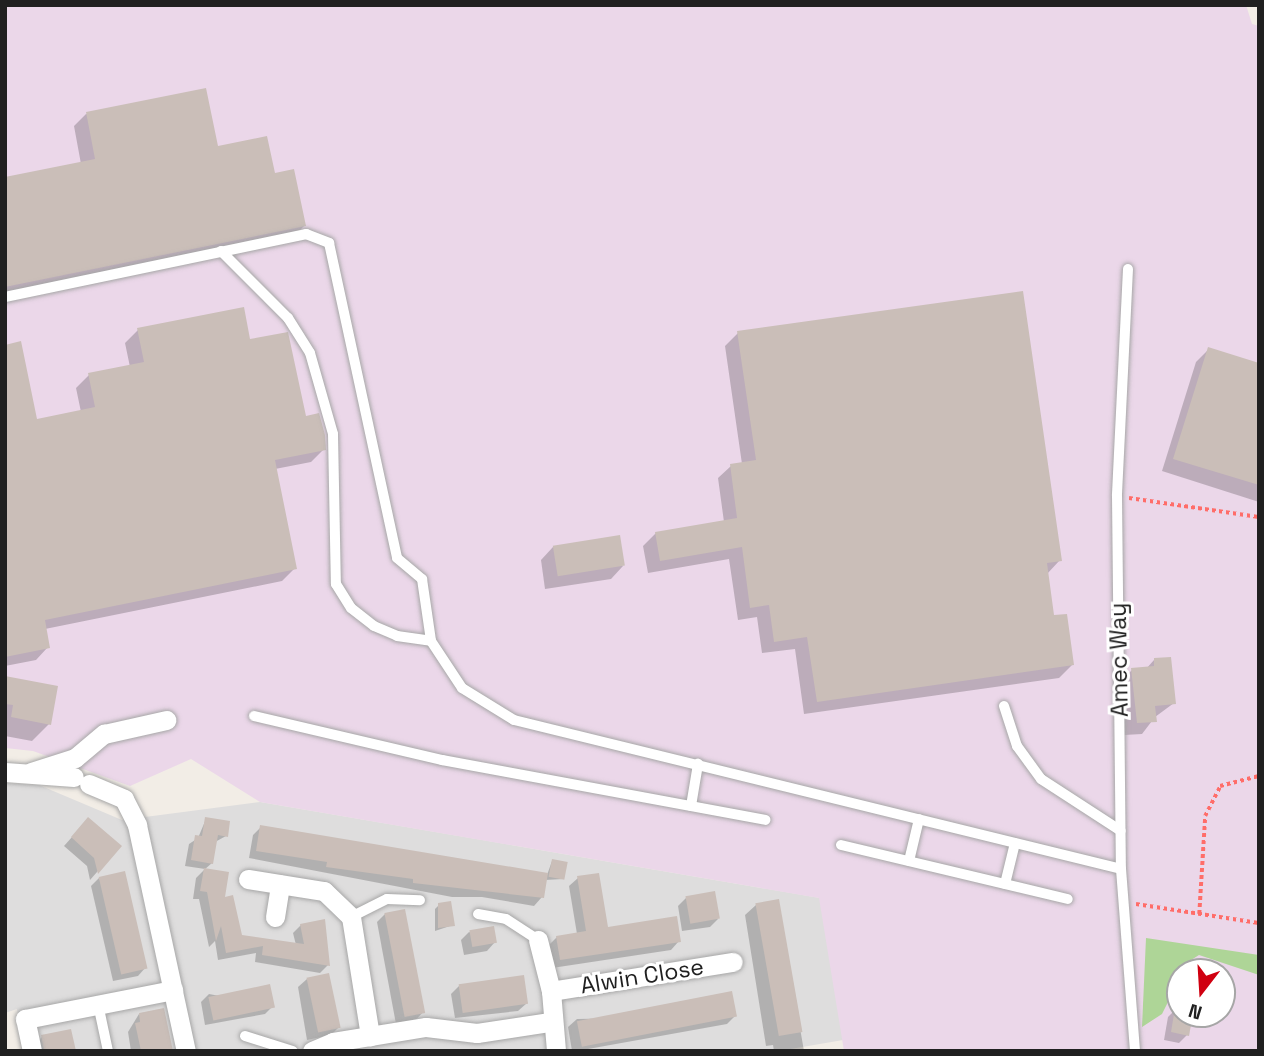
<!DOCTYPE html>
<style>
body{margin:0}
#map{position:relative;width:1264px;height:1056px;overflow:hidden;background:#f2ede6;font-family:"Space Grotesk",sans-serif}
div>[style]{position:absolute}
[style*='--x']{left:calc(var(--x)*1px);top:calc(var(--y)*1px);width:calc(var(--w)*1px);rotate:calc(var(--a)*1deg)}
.residential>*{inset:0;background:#dedddd}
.industrial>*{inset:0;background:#ebd7e9}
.forest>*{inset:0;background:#aed597}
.shadow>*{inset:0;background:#0003}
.building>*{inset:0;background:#cabeb8;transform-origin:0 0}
.path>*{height:3.5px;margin-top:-1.75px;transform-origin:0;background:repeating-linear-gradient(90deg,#ff6d69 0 3.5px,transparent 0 7px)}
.roads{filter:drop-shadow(0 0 2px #a7a7a7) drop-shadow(0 0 2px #a7a7a7)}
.lane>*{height:10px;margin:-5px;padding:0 5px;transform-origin:5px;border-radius:5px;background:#fff}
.street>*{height:19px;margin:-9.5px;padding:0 9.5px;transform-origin:9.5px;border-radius:9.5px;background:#fff}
span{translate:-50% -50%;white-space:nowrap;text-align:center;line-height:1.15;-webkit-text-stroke:6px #fff;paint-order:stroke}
.street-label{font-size:23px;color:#202020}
.frame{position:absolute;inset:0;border:7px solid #202020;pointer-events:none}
.north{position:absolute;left:1166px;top:958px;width:70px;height:70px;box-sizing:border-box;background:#fff;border:2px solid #a6a6a6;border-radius:50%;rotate:197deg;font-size:19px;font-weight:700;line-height:28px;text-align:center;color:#202020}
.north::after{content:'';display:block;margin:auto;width:24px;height:32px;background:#d00010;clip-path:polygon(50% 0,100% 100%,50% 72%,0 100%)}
</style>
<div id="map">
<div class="residential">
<i style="clip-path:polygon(5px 783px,39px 785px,122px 820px,260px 802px,820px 898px,843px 1040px,779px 1051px,24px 1051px,17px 1009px,5px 1013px)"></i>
</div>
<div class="industrial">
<i style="clip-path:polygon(evenodd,5px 5px,1246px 5px,1252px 24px,1259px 26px,1259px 1051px,844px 1051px,819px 898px,260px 802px,191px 759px,130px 786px,33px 751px,5px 748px,5px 5px,1180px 972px,1222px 972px,1222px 1014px,1180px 1014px,1180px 972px)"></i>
</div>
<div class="forest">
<i style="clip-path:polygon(1146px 938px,1259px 955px,1259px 975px,1199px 955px,1180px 967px,1179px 980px,1162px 1014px,1142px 1027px)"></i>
</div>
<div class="shadow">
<i style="clip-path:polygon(86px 114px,217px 148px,273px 175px,304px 226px,291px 239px,5px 296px,5px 179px,81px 164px,74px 126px)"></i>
<i style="clip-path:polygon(138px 330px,249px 341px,305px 418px,324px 449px,311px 462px,275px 469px,295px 568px,282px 581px,45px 629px,48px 647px,36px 660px,5px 666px,5px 346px,35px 421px,81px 412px,76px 388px,89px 375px,130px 367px,125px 343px)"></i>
<i style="clip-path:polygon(738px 333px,1060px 560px,1047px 574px,1053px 617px,1072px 665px,1059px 678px,804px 714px,795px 649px,762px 653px,757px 617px,738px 620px,729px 559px,648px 573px,643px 546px,656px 533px,724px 522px,718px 478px,731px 466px,742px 464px,725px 346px)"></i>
<i style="clip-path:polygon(1209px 349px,1259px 365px,1259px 502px,1162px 471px,1196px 362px)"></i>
<i style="clip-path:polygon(553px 547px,623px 566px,611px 579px,545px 589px,541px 560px)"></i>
<i style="clip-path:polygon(1154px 660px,1174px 703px,1155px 717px,1142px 734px,1124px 735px,1119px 683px,1132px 670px,1146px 669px)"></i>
<i style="clip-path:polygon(5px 677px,49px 724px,32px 741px,5px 736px)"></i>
<i style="clip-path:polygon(206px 819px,226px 836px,215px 842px,212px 863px,204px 870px,240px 936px,296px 945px,293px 933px,301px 925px,328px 965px,320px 973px,255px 962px,256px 953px,218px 960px,215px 941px,209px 947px,199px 899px,193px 899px,196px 878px,205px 869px,185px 866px,189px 844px,198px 838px)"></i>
<i style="clip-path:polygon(261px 827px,547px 875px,552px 861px,563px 879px,545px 880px,542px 897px,534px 906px,482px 897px,452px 897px,249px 858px,253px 835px)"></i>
<i style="clip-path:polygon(80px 828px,119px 847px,90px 880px,87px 866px,64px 846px)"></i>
<i style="clip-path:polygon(99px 878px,146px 967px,138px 976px,113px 981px,91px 886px)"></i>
<i style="clip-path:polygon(578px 878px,607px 929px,679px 941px,671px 950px,552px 968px,549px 945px,557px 937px,577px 934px,569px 886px)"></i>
<i style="clip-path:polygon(686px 898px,718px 919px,710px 927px,682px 931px,678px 906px)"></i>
<i style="clip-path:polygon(778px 901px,804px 1051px,774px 1051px,773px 1045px,766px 1046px,745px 915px,756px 905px)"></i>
<i style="clip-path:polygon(439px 905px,453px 925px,435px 931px,435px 909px)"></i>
<i style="clip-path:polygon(385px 914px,423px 1012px,415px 1021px,396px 1024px,377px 922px)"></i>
<i style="clip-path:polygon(469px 932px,495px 942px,487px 951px,464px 955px,461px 940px)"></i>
<i style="clip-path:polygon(307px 979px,339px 1027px,331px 1035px,307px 1040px,298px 987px)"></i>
<i style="clip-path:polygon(459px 986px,527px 1003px,518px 1011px,455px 1018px,451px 994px)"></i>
<i style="clip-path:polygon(209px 994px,273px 1006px,265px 1014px,205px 1025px,201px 1002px)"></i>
<i style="clip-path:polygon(1176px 1009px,1191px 1014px,1187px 1035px,1179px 1043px,1164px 1040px,1168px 1017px)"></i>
<i style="clip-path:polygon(139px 1014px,171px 1051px,131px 1051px,128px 1032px)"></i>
<i style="clip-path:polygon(735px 1016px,727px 1024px,577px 1051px,572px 1051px,568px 1027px,577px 1019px)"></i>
<i style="clip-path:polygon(42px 1037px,74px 1051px,35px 1051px,34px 1045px)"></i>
</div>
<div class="building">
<i style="clip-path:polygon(206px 88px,218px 146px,267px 136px,275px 173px,294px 169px,306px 226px,5px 287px,5px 177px,95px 159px,86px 112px)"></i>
<i style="clip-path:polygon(1023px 291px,1062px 561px,1047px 563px,1054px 615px,1067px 614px,1074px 665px,817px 702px,807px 637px,774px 642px,769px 605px,750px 608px,742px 547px,660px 561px,655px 532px,737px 518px,730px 464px,756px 460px,737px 331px)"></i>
<i style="clip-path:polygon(244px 307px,250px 339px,288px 332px,306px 416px,319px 413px,325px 435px,326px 450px,275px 460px,297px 569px,45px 620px,50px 648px,5px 657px,5px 345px,21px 341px,37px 419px,95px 407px,88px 373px,144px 362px,137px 328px)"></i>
<i style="clip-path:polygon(1208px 347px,1259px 363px,1259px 485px,1173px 459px)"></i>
<i style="left:620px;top:535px;width:31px;height:68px;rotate:81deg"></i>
<i style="clip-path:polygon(1171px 657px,1176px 704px,1155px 706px,1157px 722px,1137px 723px,1131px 668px,1154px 666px,1154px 658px)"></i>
<i style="clip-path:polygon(5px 676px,58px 686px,51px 725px,11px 717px,13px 705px,5px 704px)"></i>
<i style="clip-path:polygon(88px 817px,122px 846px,98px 874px,94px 858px,71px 837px)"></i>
<i style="clip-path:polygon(205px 817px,230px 821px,228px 837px,218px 835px,213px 864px,191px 860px,195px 835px,202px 836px)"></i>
<i style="clip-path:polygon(260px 825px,548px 873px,544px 898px,413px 883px,413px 879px,326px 867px,327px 862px,256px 851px)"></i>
<i style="left:552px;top:859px;width:16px;height:18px;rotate:11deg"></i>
<i style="clip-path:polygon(204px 868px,229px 872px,225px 897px,233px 895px,242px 935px,304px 944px,300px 924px,325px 919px,330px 966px,262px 955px,263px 946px,226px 953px,221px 926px,216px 941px,207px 892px,200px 891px)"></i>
<i style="left:125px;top:871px;width:100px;height:27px;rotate:77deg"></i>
<i style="clip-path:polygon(599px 873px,608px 927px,677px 916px,681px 942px,560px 960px,556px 936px,586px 931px,577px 876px)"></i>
<i style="left:715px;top:891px;width:28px;height:30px;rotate:80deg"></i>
<i style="left:779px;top:899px;width:135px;height:24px;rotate:80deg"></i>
<i style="clip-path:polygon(451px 901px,455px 926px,438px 928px,438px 903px)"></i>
<i style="left:405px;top:909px;width:106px;height:21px;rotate:79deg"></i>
<i style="left:494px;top:926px;width:17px;height:25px;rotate:80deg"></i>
<i style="left:329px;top:973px;width:56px;height:23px;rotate:78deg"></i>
<i style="left:524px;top:975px;width:29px;height:66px;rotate:82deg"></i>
<i style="left:270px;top:984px;width:24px;height:63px;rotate:78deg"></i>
<i style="left:732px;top:991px;width:26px;height:158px;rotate:79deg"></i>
<i style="clip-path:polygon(164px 1008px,173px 1051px,141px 1051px,135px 1023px,140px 1022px,139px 1013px)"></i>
<i style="clip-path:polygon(1174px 1014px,1193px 1014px,1189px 1036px,1171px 1032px)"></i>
<i style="clip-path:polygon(71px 1029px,76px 1051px,44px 1051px,41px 1035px)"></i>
</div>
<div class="path">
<i style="--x:1129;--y:498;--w:131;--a:8.3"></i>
<i style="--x:1136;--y:904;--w:124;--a:8.8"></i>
<i style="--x:1199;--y:914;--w:98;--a:-86.5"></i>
<i style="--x:1205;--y:816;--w:34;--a:-63"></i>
<i style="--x:1220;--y:786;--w:40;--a:-14.4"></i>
</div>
<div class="roads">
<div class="lane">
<i style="--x:221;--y:251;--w:95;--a:45"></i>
<i style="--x:288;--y:318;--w:41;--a:57.8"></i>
<i style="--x:310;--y:353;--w:84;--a:74.1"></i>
<i style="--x:333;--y:434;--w:150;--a:88.9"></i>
<i style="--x:336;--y:584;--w:28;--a:58"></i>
<i style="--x:351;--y:608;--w:29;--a:38"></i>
<i style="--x:374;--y:626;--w:25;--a:23"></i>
<i style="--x:397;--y:636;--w:34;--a:8"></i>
<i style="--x:1128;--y:269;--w:227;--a:92.8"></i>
<i style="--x:1117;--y:496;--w:373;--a:89.4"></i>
<i style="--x:1121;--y:869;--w:183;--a:85.6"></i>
<i style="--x:5;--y:297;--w:308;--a:-11.8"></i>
<i style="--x:306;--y:234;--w:25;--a:21"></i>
<i style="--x:329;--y:243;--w:322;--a:77.8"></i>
<i style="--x:397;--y:558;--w:33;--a:40"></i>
<i style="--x:422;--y:579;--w:63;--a:81.7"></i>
<i style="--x:431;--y:641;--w:56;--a:56.6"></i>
<i style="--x:462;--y:688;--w:61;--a:31.6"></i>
<i style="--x:514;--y:720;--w:625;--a:13.79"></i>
<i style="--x:1004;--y:706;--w:42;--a:72"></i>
<i style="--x:1017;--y:746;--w:41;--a:54"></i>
<i style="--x:1041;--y:779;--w:95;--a:33"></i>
<i style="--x:254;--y:716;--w:193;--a:13.2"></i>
<i style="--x:442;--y:760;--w:329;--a:10.5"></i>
<i style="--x:691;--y:806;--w:43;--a:-80.5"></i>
<i style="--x:841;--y:845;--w:233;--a:13.4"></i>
<i style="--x:909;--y:861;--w:43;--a:-76.6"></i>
<i style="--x:1005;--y:884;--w:42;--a:-76.3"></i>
<i style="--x:478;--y:914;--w:28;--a:10"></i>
<i style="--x:506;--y:919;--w:38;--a:33"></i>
<i style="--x:351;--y:917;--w:40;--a:-26.6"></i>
<i style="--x:387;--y:899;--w:33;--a:2"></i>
<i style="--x:98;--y:1004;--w:48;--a:78"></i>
<i style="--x:245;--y:1036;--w:50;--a:17.4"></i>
</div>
<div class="street">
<i style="--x:5;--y:772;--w:69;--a:4.1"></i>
<i style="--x:31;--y:772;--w:46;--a:-17.7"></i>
<i style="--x:75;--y:758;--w:38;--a:-40"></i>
<i style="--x:104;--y:734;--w:64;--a:-12.7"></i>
<i style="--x:89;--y:784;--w:38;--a:23"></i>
<i style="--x:124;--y:799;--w:29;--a:63"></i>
<i style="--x:137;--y:825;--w:231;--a:77.8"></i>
<i style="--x:248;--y:879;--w:77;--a:9"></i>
<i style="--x:324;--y:891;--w:37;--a:44"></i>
<i style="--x:351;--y:917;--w:121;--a:80.9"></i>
<i style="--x:275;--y:917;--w:33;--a:-81"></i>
<i style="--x:538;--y:940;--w:53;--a:75.7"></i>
<i style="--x:551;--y:991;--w:60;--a:85.2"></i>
<i style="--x:551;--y:991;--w:184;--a:-9.1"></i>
<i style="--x:32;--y:1051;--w:33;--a:-102"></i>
<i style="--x:25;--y:1019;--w:151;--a:-11.1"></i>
<i style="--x:312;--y:1051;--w:23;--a:-23"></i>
<i style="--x:333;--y:1042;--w:94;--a:-9.2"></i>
<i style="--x:426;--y:1027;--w:51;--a:6.7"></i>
<i style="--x:477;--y:1033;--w:74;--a:-8.6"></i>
</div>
</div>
<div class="street-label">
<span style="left:1119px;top:660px;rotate:-91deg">Amec Way</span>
<span style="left:642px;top:976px;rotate:-9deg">Alwin Close</span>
</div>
<div class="frame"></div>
<div class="north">N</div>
</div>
